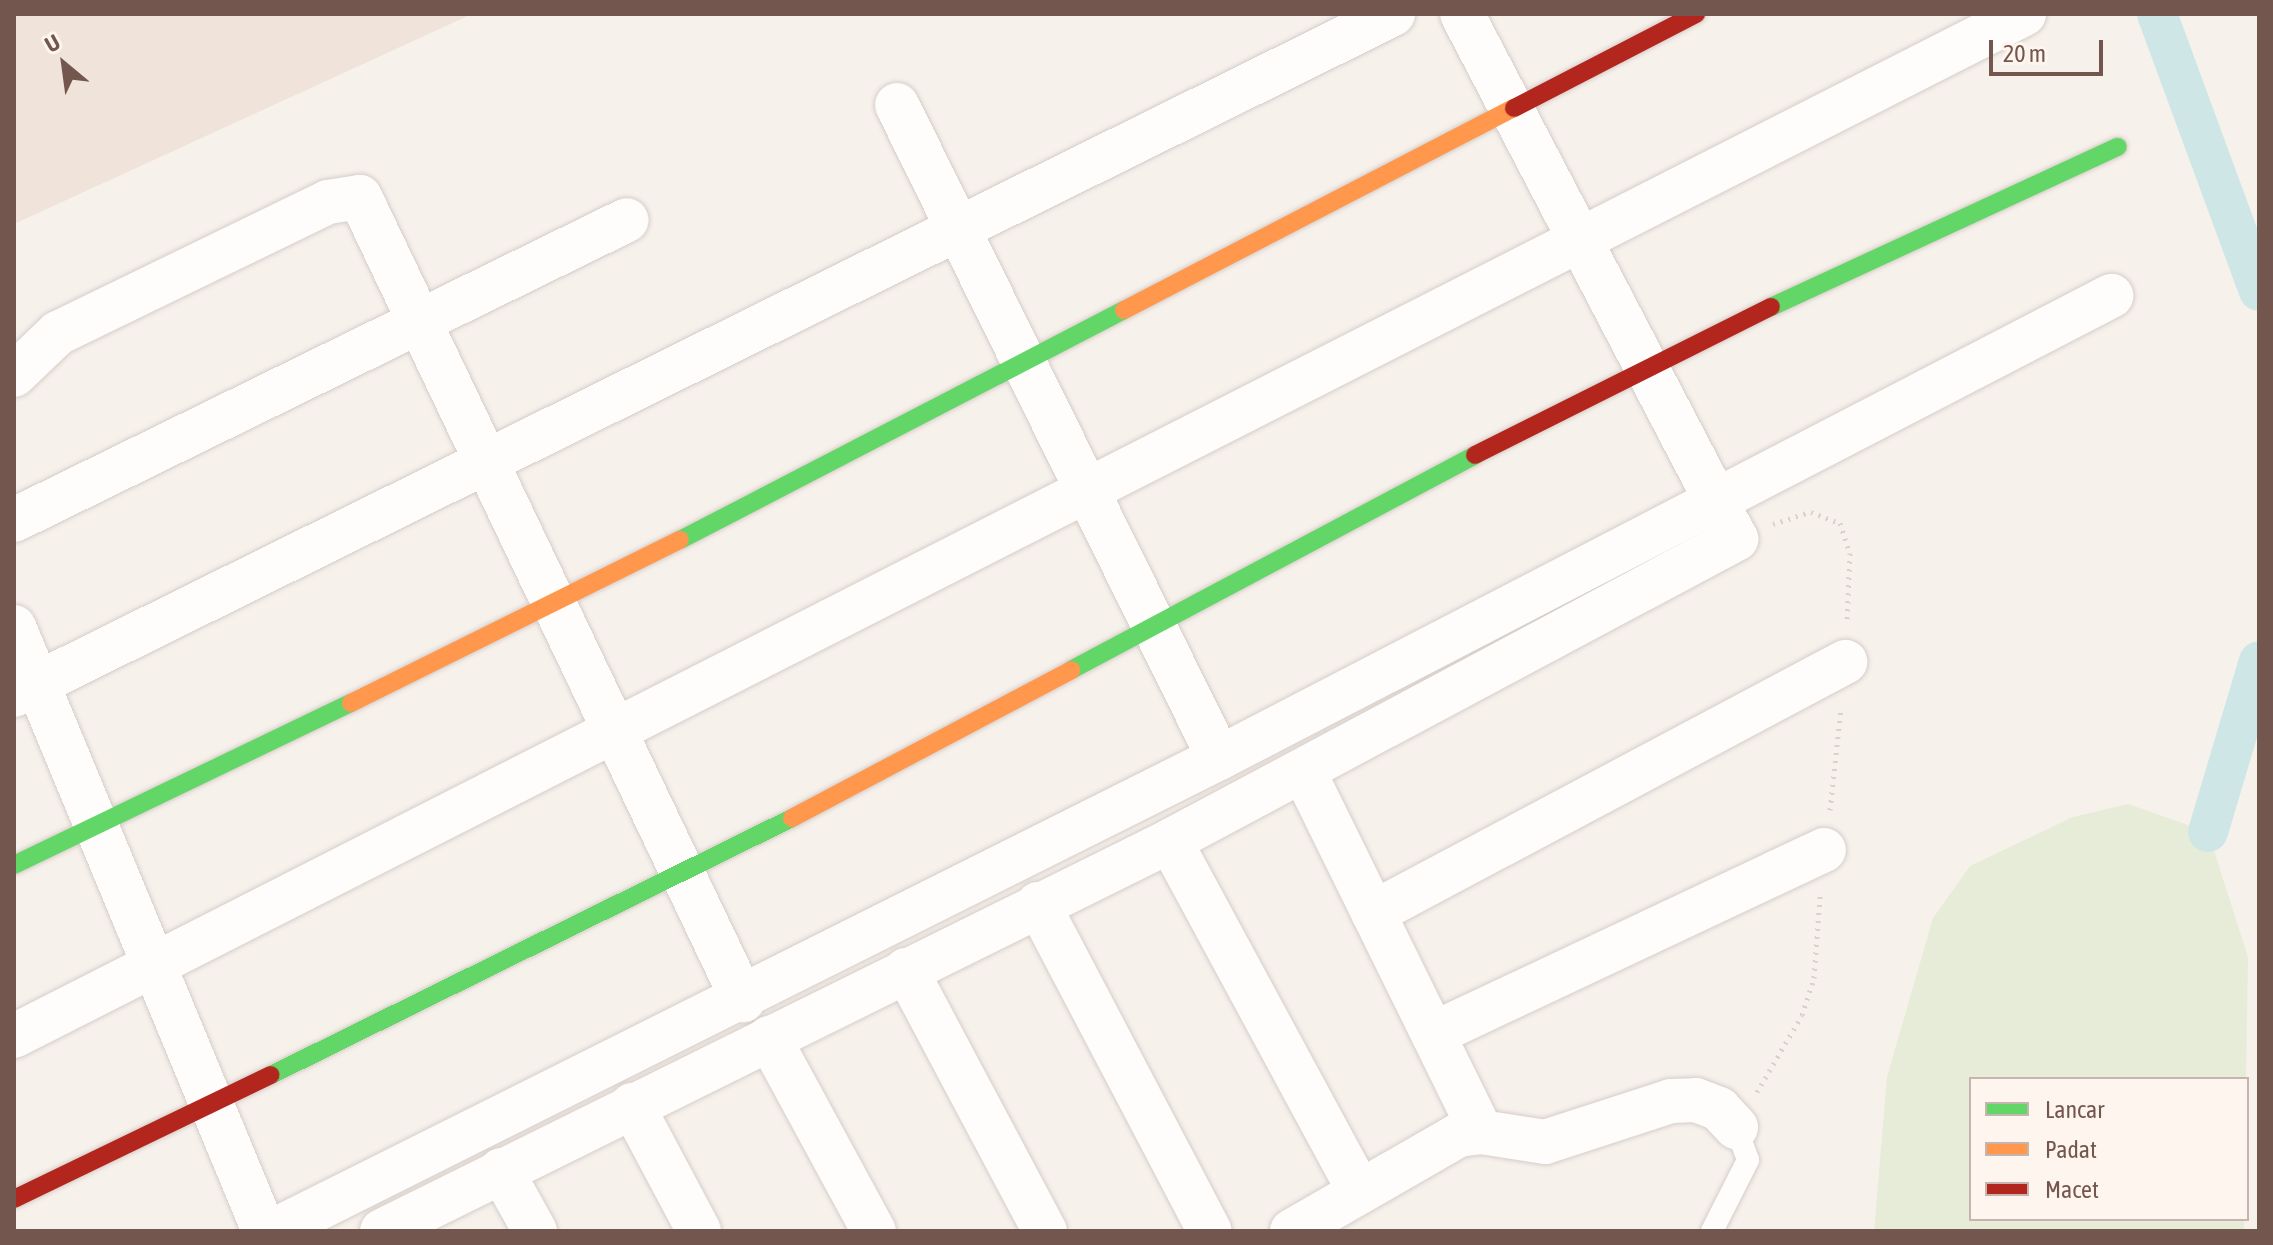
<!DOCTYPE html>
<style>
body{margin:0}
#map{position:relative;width:2273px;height:1245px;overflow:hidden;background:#f7f1ec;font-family:"Asap Condensed",sans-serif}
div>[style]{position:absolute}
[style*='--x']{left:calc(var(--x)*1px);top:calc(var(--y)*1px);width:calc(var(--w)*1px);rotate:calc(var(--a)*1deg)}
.residential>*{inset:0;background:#efe3da}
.green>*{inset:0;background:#e6ecd8}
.canal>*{height:40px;margin:-20px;padding:0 20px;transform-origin:20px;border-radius:20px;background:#cee7e6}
.path>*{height:5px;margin-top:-2.5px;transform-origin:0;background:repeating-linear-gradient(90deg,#dad1cf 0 2px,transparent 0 8px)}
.roads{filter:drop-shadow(0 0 2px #d6cdc8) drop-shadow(0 0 2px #d6cdc8)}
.lane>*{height:22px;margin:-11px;padding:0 11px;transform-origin:11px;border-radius:11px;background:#fefdfc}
.street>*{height:44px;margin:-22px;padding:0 22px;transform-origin:22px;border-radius:22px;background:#fefdfc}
.fast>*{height:18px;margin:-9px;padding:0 9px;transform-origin:9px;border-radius:9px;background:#63d668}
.slow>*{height:18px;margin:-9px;padding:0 9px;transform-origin:9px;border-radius:9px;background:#ff974d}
.jam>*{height:18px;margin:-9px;padding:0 9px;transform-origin:9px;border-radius:9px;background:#b3261e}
span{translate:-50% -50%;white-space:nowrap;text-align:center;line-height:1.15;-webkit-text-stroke:8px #fef5ee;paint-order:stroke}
.frame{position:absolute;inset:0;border:16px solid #73564d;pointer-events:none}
.legend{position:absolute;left:1969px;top:1077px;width:280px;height:144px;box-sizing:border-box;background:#fef5ee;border:2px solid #c6b5ae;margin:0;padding:10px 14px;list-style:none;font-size:24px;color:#73564d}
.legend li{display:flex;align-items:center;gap:16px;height:40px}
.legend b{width:40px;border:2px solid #c6b5ae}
.north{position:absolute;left:24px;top:24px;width:80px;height:80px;-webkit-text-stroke:6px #fef5ee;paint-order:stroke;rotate:331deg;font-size:22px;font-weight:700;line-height:32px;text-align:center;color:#73564d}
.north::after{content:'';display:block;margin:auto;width:28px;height:36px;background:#73564d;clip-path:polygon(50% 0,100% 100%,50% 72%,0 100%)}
.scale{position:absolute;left:1989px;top:40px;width:114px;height:36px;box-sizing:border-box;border:4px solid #73564d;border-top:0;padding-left:10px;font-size:24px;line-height:28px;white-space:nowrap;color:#73564d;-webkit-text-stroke:6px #fef5ee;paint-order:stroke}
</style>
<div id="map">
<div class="residential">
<i style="clip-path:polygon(14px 14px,472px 14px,14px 224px)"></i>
</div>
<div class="green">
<i style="clip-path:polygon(2128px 804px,2208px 832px,2248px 957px,2246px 1079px,1971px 1079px,1971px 1219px,2244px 1219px,2244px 1231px,1874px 1231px,1887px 1077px,1933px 918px,1970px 866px,2073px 817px)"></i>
</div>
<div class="canal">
<i style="--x:2157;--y:14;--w:295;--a:69.8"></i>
<i style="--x:2208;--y:832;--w:178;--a:-73.4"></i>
</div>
<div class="path">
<i style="--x:1773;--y:524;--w:40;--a:-18"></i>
<i style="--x:1811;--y:512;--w:31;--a:21"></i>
<i style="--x:1840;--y:523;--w:32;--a:72"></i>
<i style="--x:1850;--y:553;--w:70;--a:92.5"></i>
<i style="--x:1830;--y:810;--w:102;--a:-83.8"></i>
<i style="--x:1757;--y:1092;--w:89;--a:-59.7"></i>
<i style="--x:1802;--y:1015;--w:39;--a:-72"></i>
<i style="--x:1814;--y:978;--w:82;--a:-85.8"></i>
</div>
<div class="roads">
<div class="lane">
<i style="--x:1712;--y:1231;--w:80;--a:-63.1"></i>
<i style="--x:1748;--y:1160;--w:35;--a:-110"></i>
</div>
<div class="street">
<i style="--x:897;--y:105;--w:728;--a:63.75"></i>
<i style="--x:14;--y:375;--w:61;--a:-43.7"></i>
<i style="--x:58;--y:333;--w:300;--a:-25.9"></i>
<i style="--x:328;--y:202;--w:32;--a:-9"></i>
<i style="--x:360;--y:197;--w:890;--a:64.5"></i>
<i style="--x:14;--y:520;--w:682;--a:-26.08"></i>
<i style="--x:14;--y:627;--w:654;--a:67.51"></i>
<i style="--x:14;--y:695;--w:1538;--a:-26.28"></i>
<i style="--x:1304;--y:772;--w:401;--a:63.8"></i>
<i style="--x:1170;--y:841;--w:399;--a:61.6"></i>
<i style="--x:1038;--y:904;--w:369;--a:62.3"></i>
<i style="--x:1373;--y:913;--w:535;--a:-28"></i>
<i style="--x:906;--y:970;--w:296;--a:62"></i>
<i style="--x:1433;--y:1034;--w:432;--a:-25.2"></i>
<i style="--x:14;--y:1036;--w:2255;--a:-26.95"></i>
<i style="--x:769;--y:1038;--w:220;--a:61.5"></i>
<i style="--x:632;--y:1105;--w:143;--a:62"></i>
<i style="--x:501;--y:1170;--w:70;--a:60.9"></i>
<i style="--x:273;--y:1231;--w:1058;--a:-26.57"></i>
<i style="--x:1219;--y:758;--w:1005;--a:-27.38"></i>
<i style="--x:382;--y:1231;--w:879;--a:-26.33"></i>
<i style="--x:1170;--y:841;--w:642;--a:-28.08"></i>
<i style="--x:1736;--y:539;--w:592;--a:-117.56"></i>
<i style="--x:1292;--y:1231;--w:193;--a:-29.9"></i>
<i style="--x:1459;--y:1135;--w:22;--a:-8"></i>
<i style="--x:1481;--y:1132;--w:65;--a:8.9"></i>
<i style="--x:1545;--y:1142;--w:133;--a:-18"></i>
<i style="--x:1671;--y:1101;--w:25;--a:-2"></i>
<i style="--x:1696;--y:1100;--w:25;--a:21"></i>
<i style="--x:1719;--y:1109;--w:25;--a:47"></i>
</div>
<div class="fast">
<i style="--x:1771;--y:307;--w:382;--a:-24.8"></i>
<i style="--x:680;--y:540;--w:500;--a:-27.38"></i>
<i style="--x:1071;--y:670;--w:458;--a:-28"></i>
<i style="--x:14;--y:865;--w:374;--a:-25.7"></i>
<i style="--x:271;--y:1075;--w:581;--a:-26.26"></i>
</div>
<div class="slow">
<i style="--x:1124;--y:310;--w:439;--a:-27.4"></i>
<i style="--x:351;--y:703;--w:367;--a:-26.4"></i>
<i style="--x:792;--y:818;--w:316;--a:-27.9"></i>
</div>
<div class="jam">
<i style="--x:1514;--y:108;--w:205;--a:-27.3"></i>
<i style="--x:1475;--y:455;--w:331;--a:-26.6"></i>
<i style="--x:14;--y:1199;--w:285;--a:-25.8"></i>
</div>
</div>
<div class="frame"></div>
<ul class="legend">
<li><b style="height:10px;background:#63d668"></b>Lancar</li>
<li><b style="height:10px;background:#ff974d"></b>Padat</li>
<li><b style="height:10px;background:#b3261e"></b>Macet</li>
</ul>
<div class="north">U</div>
<div class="scale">20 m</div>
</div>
